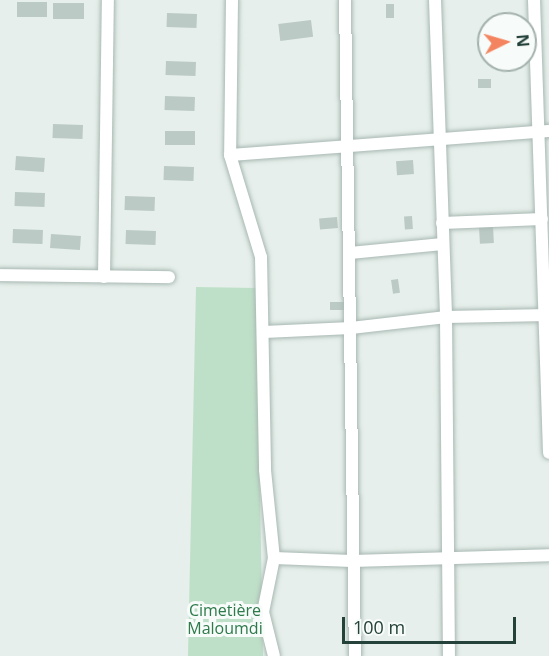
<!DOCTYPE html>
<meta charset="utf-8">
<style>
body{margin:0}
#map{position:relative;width:549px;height:656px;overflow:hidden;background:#e6efeb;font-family:"Open Sans",sans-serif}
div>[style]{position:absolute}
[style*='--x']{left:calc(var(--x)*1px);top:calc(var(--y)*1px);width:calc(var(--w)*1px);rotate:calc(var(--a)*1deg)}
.green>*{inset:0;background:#bfe0c8}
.building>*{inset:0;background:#bbcac4;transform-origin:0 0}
.roads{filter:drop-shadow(0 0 2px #a8b8b2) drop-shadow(0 0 2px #a8b8b2)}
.minor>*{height:12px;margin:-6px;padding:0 6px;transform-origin:6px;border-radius:6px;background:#fff}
span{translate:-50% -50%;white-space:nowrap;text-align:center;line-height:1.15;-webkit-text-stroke:6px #f7fbf9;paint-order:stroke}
.park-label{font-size:16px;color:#2d7a4b}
.north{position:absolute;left:477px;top:12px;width:60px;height:60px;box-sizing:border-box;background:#f7fbf9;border:2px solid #a3b1ad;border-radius:50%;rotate:85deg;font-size:16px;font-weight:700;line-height:24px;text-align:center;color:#24423a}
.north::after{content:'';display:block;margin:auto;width:21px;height:27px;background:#f4845f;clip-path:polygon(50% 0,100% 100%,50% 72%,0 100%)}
.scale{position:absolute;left:342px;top:617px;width:174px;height:27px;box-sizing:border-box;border:3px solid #24423a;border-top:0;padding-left:8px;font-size:18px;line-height:21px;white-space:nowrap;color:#24423a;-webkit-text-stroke:4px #f7fbf9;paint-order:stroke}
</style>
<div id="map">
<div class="green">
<i style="clip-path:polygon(196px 287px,256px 288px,263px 656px,188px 656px)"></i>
</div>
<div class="building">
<i style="left:17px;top:2px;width:30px;height:15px"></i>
<i style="left:53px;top:3px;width:31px;height:16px"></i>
<i style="left:386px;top:4px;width:8px;height:14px"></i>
<i style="left:167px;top:13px;width:30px;height:14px;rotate:2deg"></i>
<i style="left:311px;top:20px;width:17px;height:33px;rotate:83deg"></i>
<i style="left:166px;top:61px;width:30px;height:14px;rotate:2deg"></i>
<i style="left:491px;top:79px;width:9px;height:13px;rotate:90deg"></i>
<i style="left:165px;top:96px;width:30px;height:14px;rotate:2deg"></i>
<i style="left:53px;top:124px;width:30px;height:14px;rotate:2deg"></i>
<i style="left:165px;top:131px;width:30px;height:14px"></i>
<i style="left:16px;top:156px;width:29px;height:14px;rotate:4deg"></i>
<i style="left:413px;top:160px;width:14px;height:17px;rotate:86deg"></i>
<i style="left:164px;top:166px;width:30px;height:14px;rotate:2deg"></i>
<i style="left:15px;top:192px;width:30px;height:14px;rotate:2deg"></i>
<i style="left:125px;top:196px;width:30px;height:14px;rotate:2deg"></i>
<i style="left:412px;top:216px;width:13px;height:8px;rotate:86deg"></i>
<i style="left:337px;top:217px;width:11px;height:18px;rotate:85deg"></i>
<i style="left:493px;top:226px;width:17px;height:14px;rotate:87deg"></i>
<i style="left:13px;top:229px;width:30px;height:14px;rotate:2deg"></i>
<i style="left:126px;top:230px;width:30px;height:14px;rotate:2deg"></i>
<i style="left:51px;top:234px;width:30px;height:14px;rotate:4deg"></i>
<i style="left:398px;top:279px;width:14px;height:7px;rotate:82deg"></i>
<i style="left:330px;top:302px;width:16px;height:8px"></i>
</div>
<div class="roads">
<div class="minor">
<i style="--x:232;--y:0;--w:155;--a:90.7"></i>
<i style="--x:230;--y:155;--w:107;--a:73.1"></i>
<i style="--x:261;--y:257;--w:213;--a:88.9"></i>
<i style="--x:265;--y:470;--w:88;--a:84.2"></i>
<i style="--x:274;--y:558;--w:55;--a:101.5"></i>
<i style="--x:263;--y:612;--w:45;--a:76"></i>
<i style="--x:345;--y:0;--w:656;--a:89.13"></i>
<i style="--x:435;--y:0;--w:317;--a:88"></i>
<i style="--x:446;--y:317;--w:339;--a:89.5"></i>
<i style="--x:534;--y:0;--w:453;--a:88.1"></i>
<i style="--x:230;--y:155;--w:320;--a:-4.3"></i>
<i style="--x:442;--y:223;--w:100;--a:-2.3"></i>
<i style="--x:350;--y:253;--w:93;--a:-5.5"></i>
<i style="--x:0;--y:275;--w:169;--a:0.7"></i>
<i style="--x:104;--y:277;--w:277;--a:-89.2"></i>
<i style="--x:264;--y:332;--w:87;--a:-2.6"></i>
<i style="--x:351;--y:328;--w:96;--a:-6.6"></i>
<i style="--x:446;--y:317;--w:103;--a:-1.1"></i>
<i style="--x:274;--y:558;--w:78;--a:2.2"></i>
<i style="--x:352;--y:561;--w:197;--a:-1.7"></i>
</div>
</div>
<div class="park-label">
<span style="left:225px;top:619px">Cimetière<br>Maloumdi</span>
</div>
<div class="north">N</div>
<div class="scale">100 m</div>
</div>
